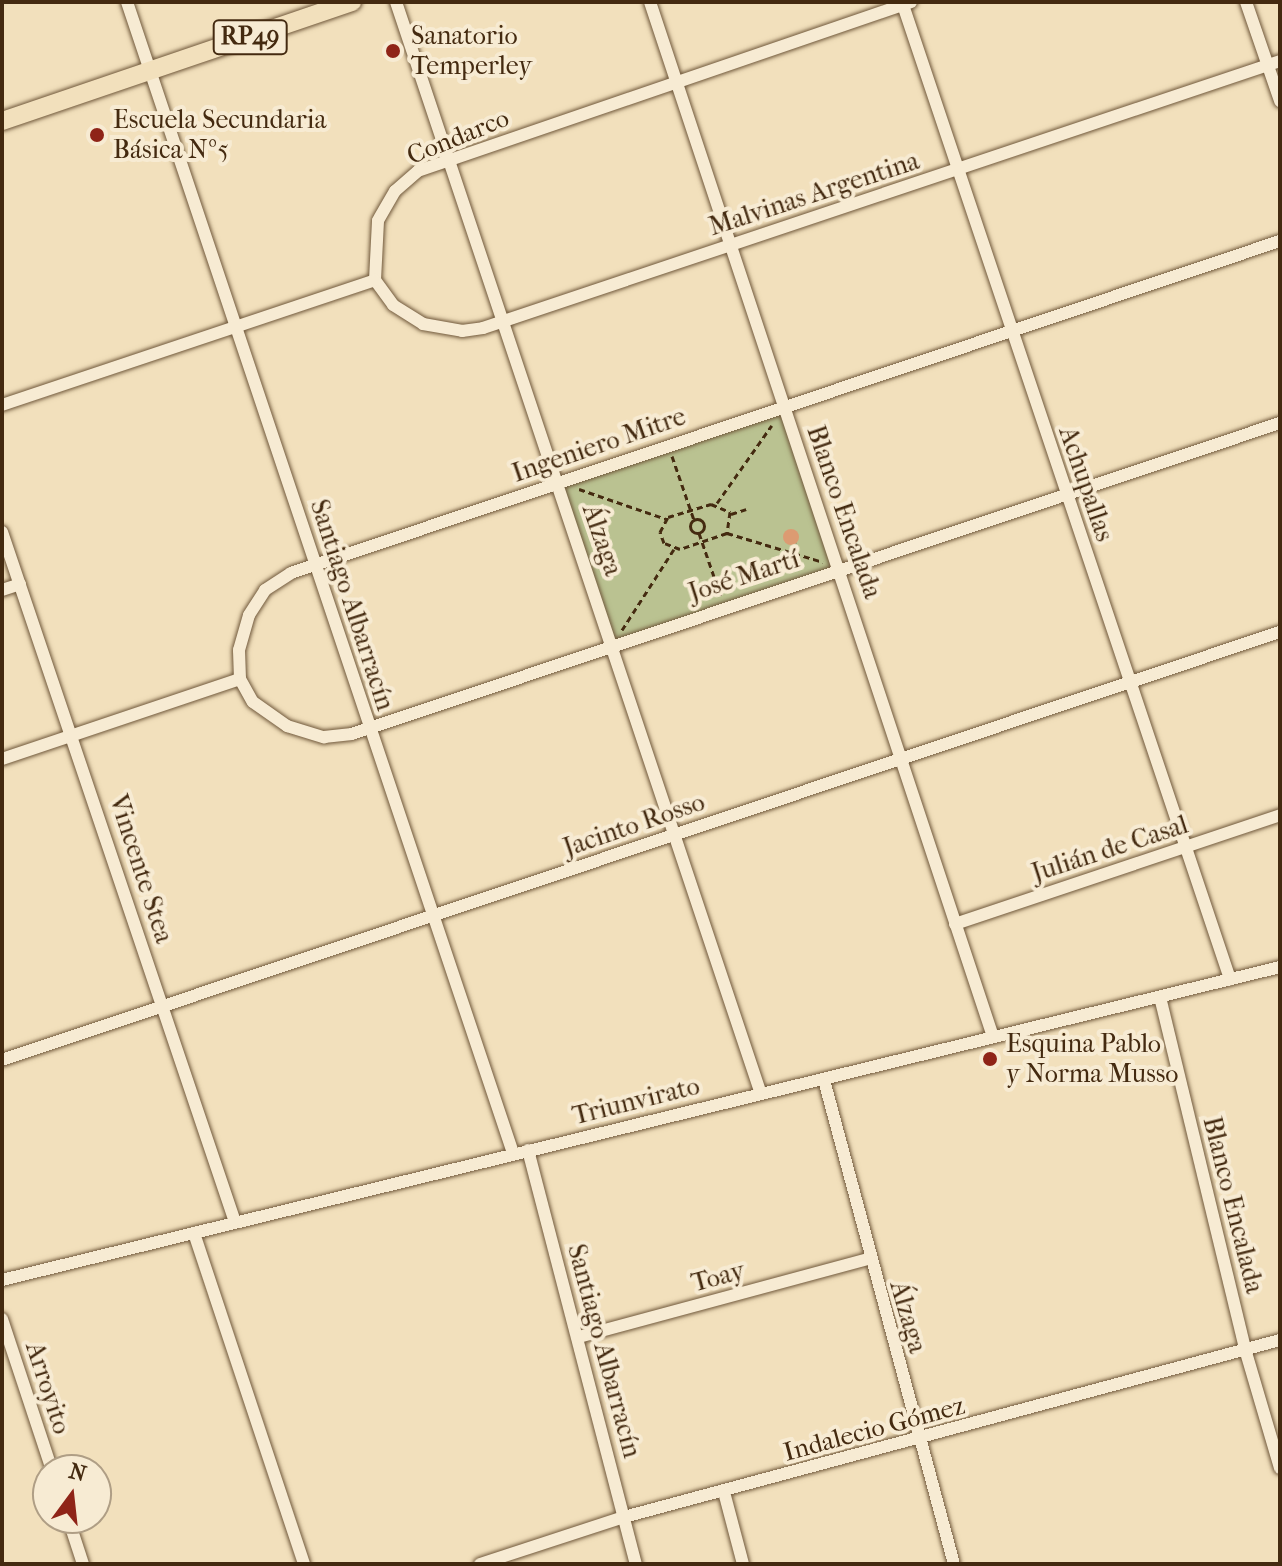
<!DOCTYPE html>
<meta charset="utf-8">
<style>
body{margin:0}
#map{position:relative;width:1282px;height:1566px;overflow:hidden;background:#f2e0bc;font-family:"IM FELL French Canon",serif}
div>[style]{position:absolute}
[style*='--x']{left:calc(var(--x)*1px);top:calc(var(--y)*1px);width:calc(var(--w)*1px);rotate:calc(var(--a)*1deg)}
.green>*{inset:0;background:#bac291;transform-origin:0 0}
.shadow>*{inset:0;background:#0003}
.building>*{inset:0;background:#dc9b72}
.round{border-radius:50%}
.path>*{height:3px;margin-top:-1.5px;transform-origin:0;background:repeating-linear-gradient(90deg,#442a10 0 6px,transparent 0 10px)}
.path>.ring{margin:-1.5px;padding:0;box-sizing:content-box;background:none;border:3px solid #442a10;border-radius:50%}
.roads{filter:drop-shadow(0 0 2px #70583b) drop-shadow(0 0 2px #70583b)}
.minor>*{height:12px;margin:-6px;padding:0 6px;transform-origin:6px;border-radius:6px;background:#f7ebd3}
.primary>*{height:18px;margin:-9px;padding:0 9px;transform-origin:9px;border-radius:9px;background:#f2e0bc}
.dots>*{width:22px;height:22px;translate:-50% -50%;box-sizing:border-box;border:4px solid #f7ebd3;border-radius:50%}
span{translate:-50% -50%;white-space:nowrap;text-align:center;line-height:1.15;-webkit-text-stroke:8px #f7ebd3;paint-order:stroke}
.shield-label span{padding:2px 6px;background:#f7ebd3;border:2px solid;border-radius:6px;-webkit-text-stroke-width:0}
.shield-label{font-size:24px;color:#442a10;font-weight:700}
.poi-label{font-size:26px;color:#442a10}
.left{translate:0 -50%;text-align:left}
.street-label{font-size:26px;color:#442a10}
.frame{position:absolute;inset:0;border:4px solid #442a10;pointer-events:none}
.north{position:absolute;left:32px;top:1454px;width:80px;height:80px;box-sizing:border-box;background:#f7ebd3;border:2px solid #af9e85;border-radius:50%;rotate:15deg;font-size:22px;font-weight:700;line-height:32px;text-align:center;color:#442a10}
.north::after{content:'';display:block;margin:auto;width:28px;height:36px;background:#8f2418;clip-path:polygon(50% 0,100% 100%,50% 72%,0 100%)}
</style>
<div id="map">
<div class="green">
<i style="left:785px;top:406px;width:171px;height:238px;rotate:71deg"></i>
</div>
<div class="shadow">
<i style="clip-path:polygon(795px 533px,797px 544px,788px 543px,787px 534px)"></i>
</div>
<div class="building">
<i class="round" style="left:783px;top:529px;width:16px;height:16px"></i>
</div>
<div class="path">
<i style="--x:672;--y:456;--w:68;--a:71"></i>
<i style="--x:579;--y:489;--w:92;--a:19"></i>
<i style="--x:717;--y:503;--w:95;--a:-54.8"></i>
<i style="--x:711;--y:504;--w:21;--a:23"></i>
<i style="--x:730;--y:512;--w:21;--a:98"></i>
<i style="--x:727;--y:533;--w:50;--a:161.2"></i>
<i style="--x:680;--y:549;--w:17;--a:-159"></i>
<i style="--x:664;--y:543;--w:12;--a:-110"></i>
<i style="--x:660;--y:532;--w:17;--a:-62"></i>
<i style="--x:668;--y:517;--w:45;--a:-16.8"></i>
<i style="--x:731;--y:514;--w:16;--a:-18"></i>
<i class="ring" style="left:690px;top:519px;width:11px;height:11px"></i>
<i style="--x:699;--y:533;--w:68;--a:71"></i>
<i style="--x:727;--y:533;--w:100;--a:16.8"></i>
<i style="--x:622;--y:630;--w:96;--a:-57.3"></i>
</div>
<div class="roads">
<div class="minor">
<i style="--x:127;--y:2;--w:1214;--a:71.46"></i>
<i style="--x:396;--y:2;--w:1151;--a:71.52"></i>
<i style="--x:650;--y:2;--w:1090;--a:71.66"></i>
<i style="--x:902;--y:2;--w:1031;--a:71.44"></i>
<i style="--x:911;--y:2;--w:521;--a:161.08"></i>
<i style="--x:418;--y:171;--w:30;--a:139"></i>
<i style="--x:395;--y:191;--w:34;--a:120"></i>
<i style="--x:378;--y:221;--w:59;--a:92.9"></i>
<i style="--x:375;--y:280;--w:31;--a:54"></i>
<i style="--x:393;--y:305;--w:36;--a:32"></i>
<i style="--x:423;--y:324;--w:40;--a:10"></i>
<i style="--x:462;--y:331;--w:21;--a:-8"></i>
<i style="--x:483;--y:328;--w:841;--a:-18.52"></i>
<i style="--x:1246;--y:2;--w:105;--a:71"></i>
<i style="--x:2;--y:405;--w:393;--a:-18.5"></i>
<i style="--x:2;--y:532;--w:728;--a:71.34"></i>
<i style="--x:2;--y:590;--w:19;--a:-18"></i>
<i style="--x:240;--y:679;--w:26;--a:61"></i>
<i style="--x:253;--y:702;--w:42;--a:35.2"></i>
<i style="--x:287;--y:726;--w:39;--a:17"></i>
<i style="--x:324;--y:737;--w:28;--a:-6"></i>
<i style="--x:352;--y:734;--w:979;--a:-18.53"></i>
<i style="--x:2;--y:759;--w:251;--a:-18.6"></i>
<i style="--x:240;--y:679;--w:29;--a:-92"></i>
<i style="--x:239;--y:650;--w:36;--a:-74"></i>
<i style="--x:249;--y:615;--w:30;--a:-57"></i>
<i style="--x:265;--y:590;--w:31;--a:-33"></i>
<i style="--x:291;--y:573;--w:1043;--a:-18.56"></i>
<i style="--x:955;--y:924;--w:343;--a:-18.5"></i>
<i style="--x:1160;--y:997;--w:362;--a:76.4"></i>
<i style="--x:1245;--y:1349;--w:124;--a:73.6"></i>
<i style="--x:2;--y:1060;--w:1348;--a:-18.52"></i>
<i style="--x:824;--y:1080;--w:501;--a:74.97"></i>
<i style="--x:528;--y:1150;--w:428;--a:75.4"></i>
<i style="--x:194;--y:1233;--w:349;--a:71.6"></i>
<i style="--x:2;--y:1280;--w:1316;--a:-13.76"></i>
<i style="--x:2;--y:1319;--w:159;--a:71.7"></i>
<i style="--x:579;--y:1337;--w:300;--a:-15.1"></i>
<i style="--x:724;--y:1492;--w:74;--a:75.2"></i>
<i style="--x:68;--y:1518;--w:48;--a:71.9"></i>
<i style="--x:480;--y:1564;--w:151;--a:-18.1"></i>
<i style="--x:624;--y:1517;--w:679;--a:-15.1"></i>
</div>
<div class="primary">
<i style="--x:2;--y:121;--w:370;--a:-18.8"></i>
</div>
</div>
<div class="dots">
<i style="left:393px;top:51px;background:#8f2418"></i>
<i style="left:97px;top:135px;background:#8f2418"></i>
<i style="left:990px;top:1059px;background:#8f2418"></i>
</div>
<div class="shield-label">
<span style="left:250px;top:37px">RP49</span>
</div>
<div class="poi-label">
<span class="left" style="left:411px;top:51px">Sanatorio<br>Temperley</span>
<span class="left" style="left:113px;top:135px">Escuela Secundaria<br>Básica Nº5</span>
<span class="left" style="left:1006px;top:1059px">Esquina Pablo<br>y Norma Musso</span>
</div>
<div class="street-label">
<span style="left:458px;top:137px;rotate:-22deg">Condarco</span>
<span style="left:814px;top:194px;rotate:-18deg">Malvinas Argentina</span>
<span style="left:599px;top:445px;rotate:-19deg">Ingeniero Mitre</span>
<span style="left:1086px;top:484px;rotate:71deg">Achupallas</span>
<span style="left:844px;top:512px;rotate:71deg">Blanco Encalada</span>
<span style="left:602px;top:540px;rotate:71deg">Álzaga</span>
<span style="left:744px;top:576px;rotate:-18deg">José Martí</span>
<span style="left:352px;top:605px;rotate:72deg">Santiago Albarracín</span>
<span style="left:634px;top:825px;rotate:-19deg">Jacinto Rosso</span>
<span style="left:1110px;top:849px;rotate:-18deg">Julián de Casal</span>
<span style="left:141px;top:869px;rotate:72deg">Vincente Stea</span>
<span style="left:636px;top:1101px;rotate:-14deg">Triunvirato</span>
<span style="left:1233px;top:1205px;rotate:76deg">Blanco Encalada</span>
<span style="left:718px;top:1277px;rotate:-15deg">Toay</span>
<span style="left:908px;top:1317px;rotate:74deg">Álzaga</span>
<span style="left:604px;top:1351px;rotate:75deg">Santiago Albarracín</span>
<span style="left:48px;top:1388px;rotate:72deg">Arroyito</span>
<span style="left:874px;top:1429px;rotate:-15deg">Indalecio Gómez</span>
</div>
<div class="frame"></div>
<div class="north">N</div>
</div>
